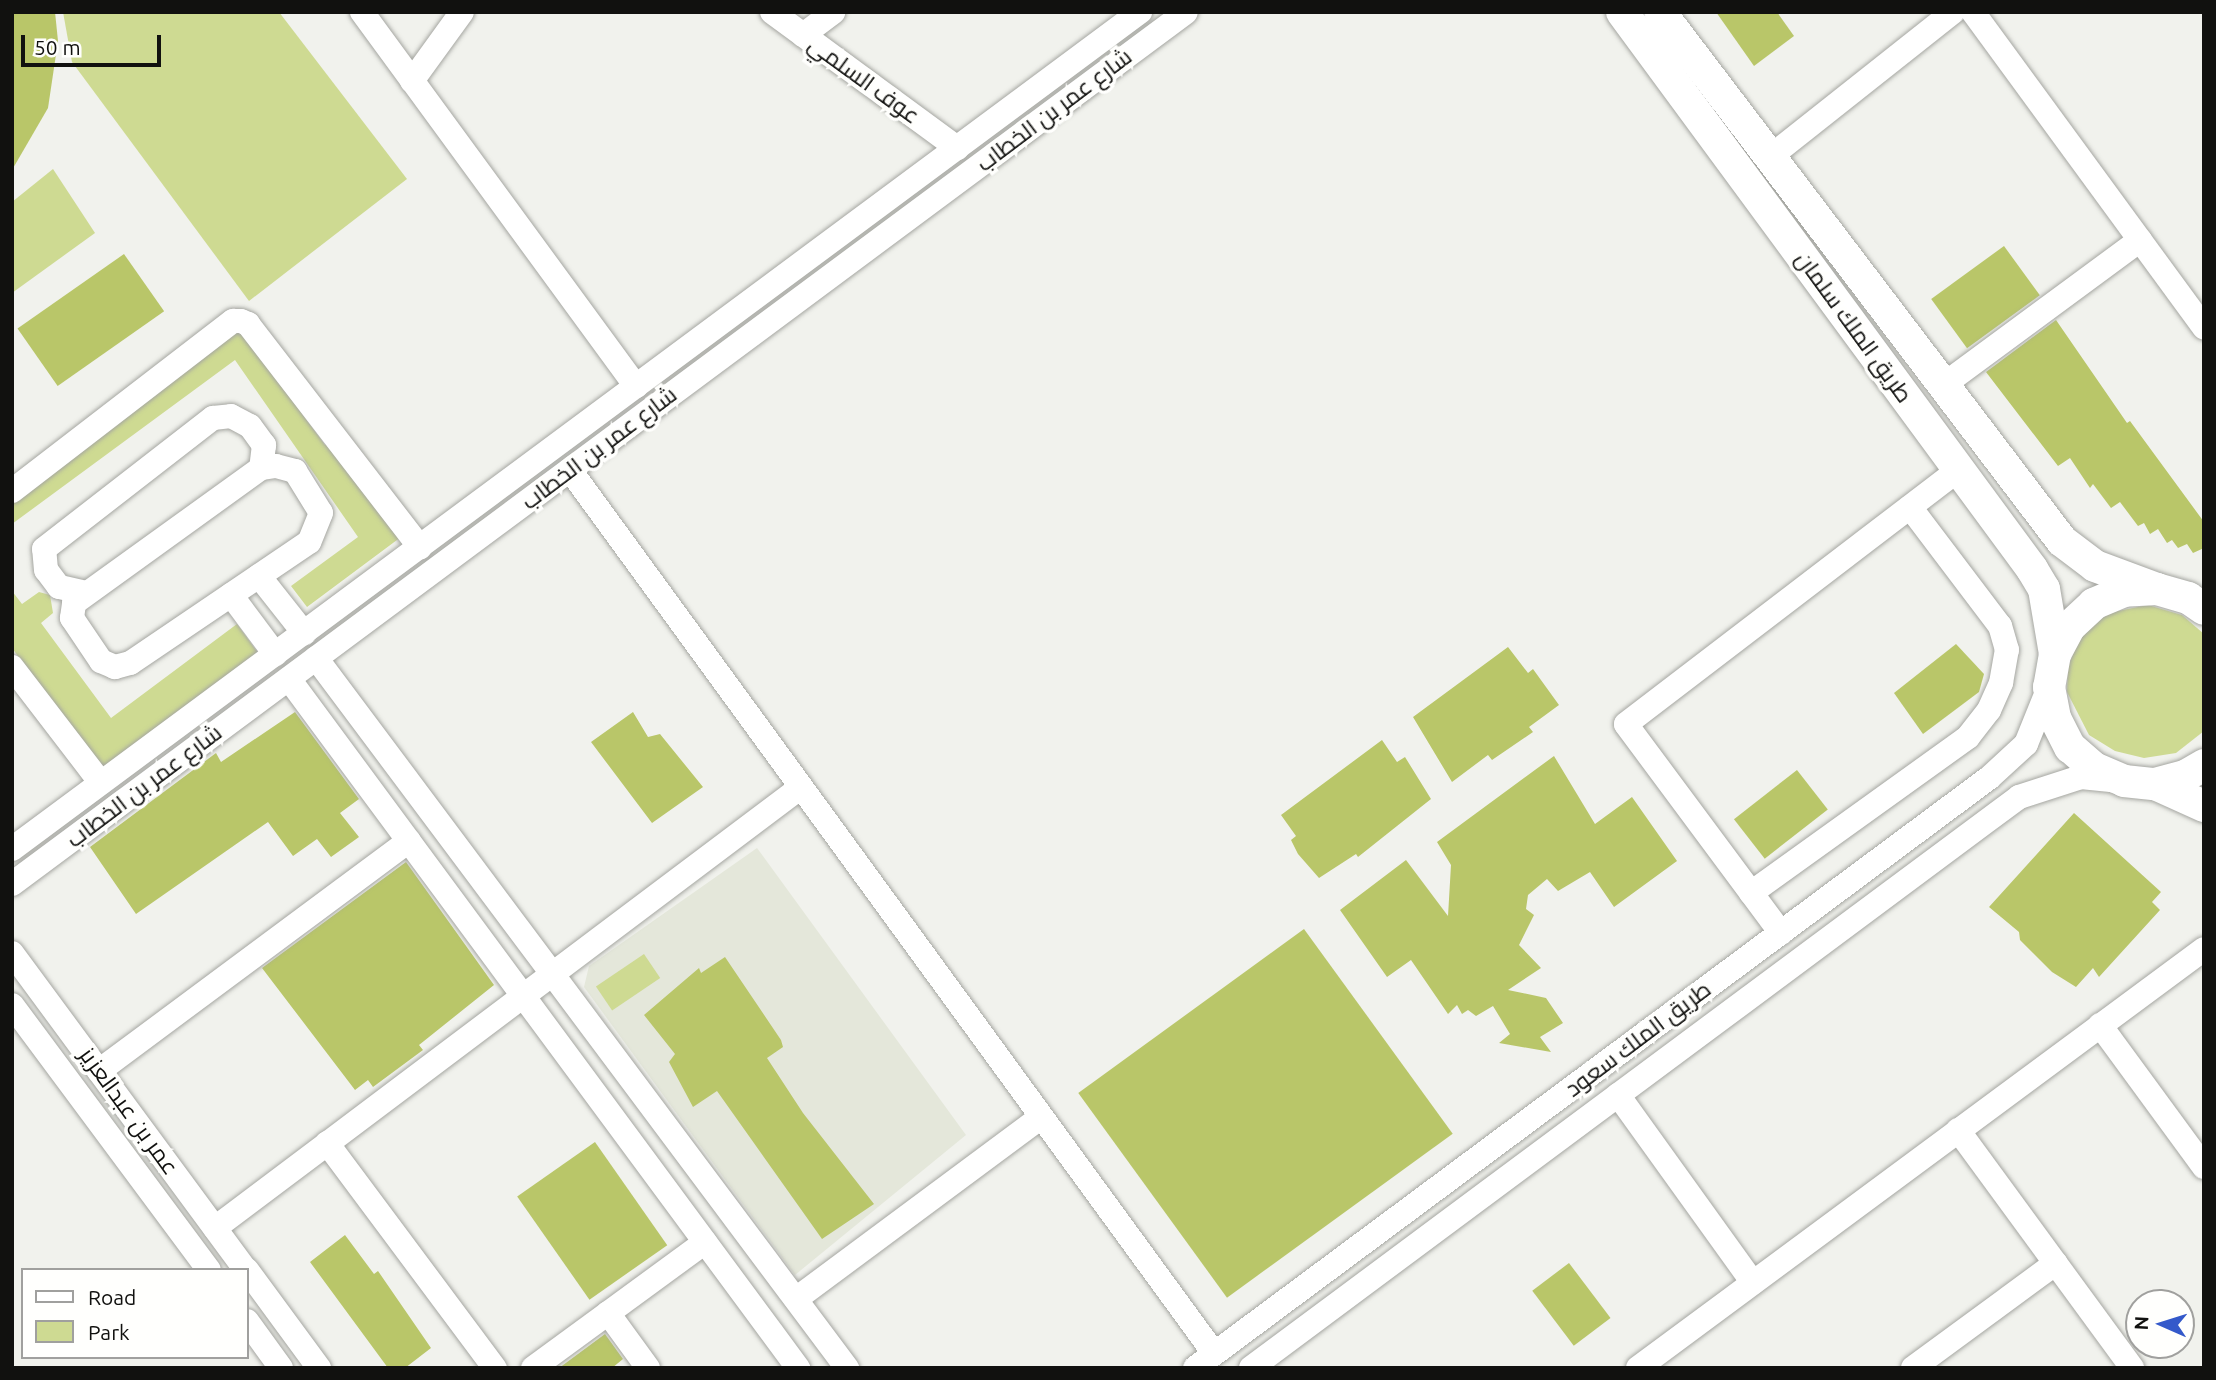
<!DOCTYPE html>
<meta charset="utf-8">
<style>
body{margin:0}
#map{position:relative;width:2216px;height:1380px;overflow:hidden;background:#f1f2ed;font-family:Ubuntu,Cairo,sans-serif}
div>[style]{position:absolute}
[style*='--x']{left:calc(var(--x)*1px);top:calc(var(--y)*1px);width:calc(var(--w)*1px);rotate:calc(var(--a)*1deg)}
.built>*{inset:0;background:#e4e7da}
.green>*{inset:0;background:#ceda92;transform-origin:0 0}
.building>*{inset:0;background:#b9c669;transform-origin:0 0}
.roads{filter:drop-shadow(0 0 2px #a5a6a1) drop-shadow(0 0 2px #a5a6a1)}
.minor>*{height:24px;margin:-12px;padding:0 12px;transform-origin:12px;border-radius:12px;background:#fff}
.major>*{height:32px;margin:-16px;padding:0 16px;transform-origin:16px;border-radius:16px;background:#fff}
span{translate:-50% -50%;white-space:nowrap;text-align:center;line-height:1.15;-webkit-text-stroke:7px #fffffd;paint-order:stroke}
.street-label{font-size:23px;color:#11110f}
.frame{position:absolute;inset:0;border:14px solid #11110f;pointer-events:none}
.legend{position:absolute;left:21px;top:1268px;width:228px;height:91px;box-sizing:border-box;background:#fffffd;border:2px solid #a0a09e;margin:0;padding:9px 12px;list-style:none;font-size:21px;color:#11110f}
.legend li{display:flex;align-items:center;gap:14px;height:35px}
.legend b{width:35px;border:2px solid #a0a09e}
.north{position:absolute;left:2125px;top:1289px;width:70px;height:70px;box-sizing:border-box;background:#fffffd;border:2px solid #a0a09e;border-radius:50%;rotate:273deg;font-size:19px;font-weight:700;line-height:28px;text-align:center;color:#11110f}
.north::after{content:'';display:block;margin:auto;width:24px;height:32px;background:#3459ca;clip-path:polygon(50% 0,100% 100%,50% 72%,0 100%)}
.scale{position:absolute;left:21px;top:35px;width:140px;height:32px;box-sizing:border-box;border:4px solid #11110f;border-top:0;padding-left:9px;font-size:21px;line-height:24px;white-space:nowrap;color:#11110f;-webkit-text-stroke:5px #fffffd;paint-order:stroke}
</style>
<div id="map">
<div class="built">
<i style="clip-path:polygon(757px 848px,966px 1135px,795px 1275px,584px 987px,589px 966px)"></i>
</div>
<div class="green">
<i style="clip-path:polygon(63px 12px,279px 12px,407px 179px,249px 301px,72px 62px)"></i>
<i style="clip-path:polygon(53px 169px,95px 233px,12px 293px,12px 202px)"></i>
<i style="clip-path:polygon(235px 323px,325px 445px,334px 444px,401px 537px,307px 607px,291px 586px,358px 537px,235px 360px,12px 524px,12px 489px)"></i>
<i style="clip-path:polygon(12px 591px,22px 604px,39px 592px,50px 595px,53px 613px,41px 623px,111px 718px,237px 624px,258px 653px,101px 770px,12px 648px)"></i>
<i style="clip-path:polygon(2148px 605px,2182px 615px,2204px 634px,2204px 731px,2176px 753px,2144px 758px,2115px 751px,2089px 735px,2067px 692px,2068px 667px,2080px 637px,2108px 613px)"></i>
<i style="left:644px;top:954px;width:29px;height:58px;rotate:56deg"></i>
</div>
<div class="building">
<i style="clip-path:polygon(12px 12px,55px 12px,58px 41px,48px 108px,12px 170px)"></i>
<i style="clip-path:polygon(1716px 12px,1777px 12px,1794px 36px,1754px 66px)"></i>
<i style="left:2004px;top:246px;width:61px;height:90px;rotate:54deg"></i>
<i style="left:124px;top:254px;width:70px;height:130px;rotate:55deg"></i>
<i style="clip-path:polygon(2056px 320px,2127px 423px,2130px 421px,2204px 522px,2204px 548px,2193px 553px,2187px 544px,2178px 548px,2172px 540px,2167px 543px,2158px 529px,2150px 534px,2144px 523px,2138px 526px,2120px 502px,2111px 508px,2093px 484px,2090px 488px,2070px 458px,2058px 466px,1986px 372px)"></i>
<i style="clip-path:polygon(1956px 644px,1984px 674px,1979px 692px,1923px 734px,1894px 693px)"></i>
<i style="clip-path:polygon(1508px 647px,1528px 673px,1533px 669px,1559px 705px,1529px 727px,1533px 732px,1492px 760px,1488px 755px,1452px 782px,1413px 717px)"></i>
<i style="clip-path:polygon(295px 712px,359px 799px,340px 813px,359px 837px,331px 857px,317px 839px,293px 856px,268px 822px,136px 914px,90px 847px,216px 753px,221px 762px)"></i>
<i style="clip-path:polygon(633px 712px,648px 737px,660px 734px,703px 787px,652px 823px,591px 742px)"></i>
<i style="clip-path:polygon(1382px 740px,1397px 762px,1405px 757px,1431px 799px,1358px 857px,1356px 854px,1319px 878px,1298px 854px,1291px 840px,1296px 836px,1281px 815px)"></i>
<i style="clip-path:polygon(1554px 756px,1595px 824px,1632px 797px,1677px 861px,1614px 907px,1590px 872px,1558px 891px,1547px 879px,1528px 895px,1526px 909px,1534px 915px,1519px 945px,1541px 968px,1508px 990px,1546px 998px,1563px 1023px,1540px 1037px,1551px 1052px,1499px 1043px,1510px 1034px,1493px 1006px,1476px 1016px,1468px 1010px,1462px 1014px,1457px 1005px,1448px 1014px,1411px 960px,1387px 977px,1340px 910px,1406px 860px,1448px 916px,1451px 865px,1437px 842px)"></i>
<i style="left:1797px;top:770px;width:50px;height:80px;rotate:52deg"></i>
<i style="clip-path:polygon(2074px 813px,2161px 892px,2152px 902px,2160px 910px,2099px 977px,2093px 968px,2076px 987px,2052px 972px,2020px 940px,2019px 932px,1989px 907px)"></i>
<i style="clip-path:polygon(406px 862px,494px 985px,419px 1045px,423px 1050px,373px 1087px,368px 1080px,355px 1090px,262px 968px)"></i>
<i style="left:1304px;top:929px;width:253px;height:279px;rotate:54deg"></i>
<i style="clip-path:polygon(725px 957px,781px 1040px,783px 1047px,767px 1058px,803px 1113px,874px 1204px,822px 1239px,717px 1091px,693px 1107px,669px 1062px,675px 1054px,644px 1015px,699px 968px,701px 973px)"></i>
<i style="left:595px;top:1142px;width:126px;height:95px;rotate:55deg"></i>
<i style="clip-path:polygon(345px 1235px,374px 1274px,378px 1271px,431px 1348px,405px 1368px,388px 1368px,310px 1262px)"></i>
<i style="left:1569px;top:1263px;width:69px;height:46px;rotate:53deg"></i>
<i style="clip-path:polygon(605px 1334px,623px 1359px,612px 1368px,559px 1368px)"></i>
</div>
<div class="roads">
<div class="minor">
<i style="--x:362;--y:12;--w:464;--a:53.8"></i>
<i style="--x:772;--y:12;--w:230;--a:36.3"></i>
<i style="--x:1973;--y:12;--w:391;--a:53.8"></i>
<i style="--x:803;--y:35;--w:38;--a:-37"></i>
<i style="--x:412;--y:81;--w:85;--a:-54.1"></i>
<i style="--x:1770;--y:157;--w:233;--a:-38.4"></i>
<i style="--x:1942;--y:386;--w:246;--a:-36.4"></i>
<i style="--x:276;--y:466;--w:20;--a:15"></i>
<i style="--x:295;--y:471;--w:49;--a:58.2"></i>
<i style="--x:321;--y:513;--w:31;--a:112"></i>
<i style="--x:309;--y:542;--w:216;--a:145.9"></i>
<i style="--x:130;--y:663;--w:16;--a:165"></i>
<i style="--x:115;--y:667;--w:15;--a:-157"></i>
<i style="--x:101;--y:661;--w:52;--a:-124"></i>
<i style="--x:72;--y:618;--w:15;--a:-82"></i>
<i style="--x:74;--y:603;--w:231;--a:-35.8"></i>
<i style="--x:261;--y:468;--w:15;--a:-8"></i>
<i style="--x:570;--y:470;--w:1093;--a:53.9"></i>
<i style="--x:12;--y:491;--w:279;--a:-37.6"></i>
<i style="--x:233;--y:321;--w:8;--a:0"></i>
<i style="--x:241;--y:321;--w:8;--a:23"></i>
<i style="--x:248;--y:324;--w:282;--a:52.4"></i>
<i style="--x:259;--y:576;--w:73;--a:51.7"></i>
<i style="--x:86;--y:593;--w:28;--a:-167"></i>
<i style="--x:59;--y:587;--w:21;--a:-127"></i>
<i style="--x:46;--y:570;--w:21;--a:-95"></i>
<i style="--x:44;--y:549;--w:214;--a:-37.8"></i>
<i style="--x:213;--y:418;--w:18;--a:-6"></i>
<i style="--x:231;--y:416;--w:21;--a:28"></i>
<i style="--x:250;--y:426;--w:24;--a:54"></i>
<i style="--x:264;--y:445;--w:23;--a:97"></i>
<i style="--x:231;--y:595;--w:74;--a:53.3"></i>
<i style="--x:316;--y:658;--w:887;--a:53.21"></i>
<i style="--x:12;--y:667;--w:146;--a:52.5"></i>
<i style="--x:289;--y:679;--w:857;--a:53.54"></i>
<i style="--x:12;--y:849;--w:1405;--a:-36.58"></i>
<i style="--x:12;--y:884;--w:1462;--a:-36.6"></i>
<i style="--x:1751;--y:893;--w:267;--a:-35.7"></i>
<i style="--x:1968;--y:737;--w:34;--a:-52"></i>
<i style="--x:1989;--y:710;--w:30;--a:-66"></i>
<i style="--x:2001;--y:683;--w:34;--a:-80"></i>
<i style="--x:2007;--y:650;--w:25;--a:-106"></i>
<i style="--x:2000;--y:626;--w:149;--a:-127.1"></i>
<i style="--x:1781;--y:933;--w:260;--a:-126.6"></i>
<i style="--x:1626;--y:724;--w:419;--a:-37.4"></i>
<i style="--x:12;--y:953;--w:394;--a:53.6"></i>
<i style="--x:12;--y:1005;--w:330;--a:53.4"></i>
<i style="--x:2100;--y:1025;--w:176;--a:53.8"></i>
<i style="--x:99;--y:1071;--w:386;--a:-36.6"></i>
<i style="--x:1618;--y:1095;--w:231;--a:54.3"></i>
<i style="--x:1958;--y:1130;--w:295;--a:53.8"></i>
<i style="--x:327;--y:1143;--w:281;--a:53.3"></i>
<i style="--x:215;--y:1228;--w:733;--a:-36.96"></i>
<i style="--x:247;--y:1270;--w:122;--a:53.7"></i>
<i style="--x:796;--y:1299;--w:305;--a:-36.6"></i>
<i style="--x:608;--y:1313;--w:68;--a:54"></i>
<i style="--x:247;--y:1321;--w:58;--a:54.1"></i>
<i style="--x:533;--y:1368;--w:213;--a:-36.2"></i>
<i style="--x:1195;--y:1368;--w:989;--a:-36.62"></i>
<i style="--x:1989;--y:778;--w:50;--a:-42.6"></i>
<i style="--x:2026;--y:744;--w:61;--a:-68"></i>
<i style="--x:1251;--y:1368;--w:957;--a:-36.63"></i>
<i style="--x:2019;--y:797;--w:65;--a:-17.9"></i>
<i style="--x:2081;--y:777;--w:30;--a:6"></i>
<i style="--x:1638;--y:1368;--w:704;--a:-36.51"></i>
<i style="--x:1913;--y:1368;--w:177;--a:-36.3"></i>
</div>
<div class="major">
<i style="--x:1622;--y:12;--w:692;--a:53.64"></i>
<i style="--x:2032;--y:569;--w:23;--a:59"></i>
<i style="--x:2044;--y:589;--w:66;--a:80.4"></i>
<i style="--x:1660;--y:12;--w:664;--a:52.77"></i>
<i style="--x:2062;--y:541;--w:41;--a:37.1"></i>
<i style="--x:2095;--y:566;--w:66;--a:20.4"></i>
<i style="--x:2204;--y:609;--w:19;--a:-145"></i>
<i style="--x:2188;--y:598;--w:32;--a:-164"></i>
<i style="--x:2157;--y:589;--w:33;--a:177"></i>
<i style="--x:2124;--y:591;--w:33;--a:157"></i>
<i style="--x:2094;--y:604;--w:33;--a:137"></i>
<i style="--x:2070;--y:626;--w:32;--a:118"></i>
<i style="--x:2055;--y:654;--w:34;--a:100"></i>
<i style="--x:2049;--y:687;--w:32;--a:79"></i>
<i style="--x:2055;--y:718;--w:33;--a:63"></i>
<i style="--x:2070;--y:747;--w:32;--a:41"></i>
<i style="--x:2094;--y:768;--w:33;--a:23"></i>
<i style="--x:2124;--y:781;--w:31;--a:6"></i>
<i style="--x:2155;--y:784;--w:31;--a:-15"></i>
<i style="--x:2185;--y:776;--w:22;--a:-30"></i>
<i style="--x:2155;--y:784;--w:54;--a:24.2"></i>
</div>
</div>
<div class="street-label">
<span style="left:864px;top:80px;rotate:36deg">عوف السلمي</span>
<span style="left:1054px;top:110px;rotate:-37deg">شارع عمر بن الخطاب</span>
<span style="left:1854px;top:327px;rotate:54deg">طريق الملك سلمان</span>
<span style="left:599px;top:448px;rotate:-37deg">شارع عمر بن الخطاب</span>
<span style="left:144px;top:786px;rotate:-37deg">شارع عمر بن الخطاب</span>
<span style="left:1638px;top:1039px;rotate:-37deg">طريق الملك سعود</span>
<span style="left:129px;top:1111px;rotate:54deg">عمر بن عبدالعزيز</span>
</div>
<div class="frame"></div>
<ul class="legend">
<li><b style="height:9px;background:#fff"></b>Road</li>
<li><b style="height:19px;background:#ceda92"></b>Park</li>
</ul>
<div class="north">N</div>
<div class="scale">50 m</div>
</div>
